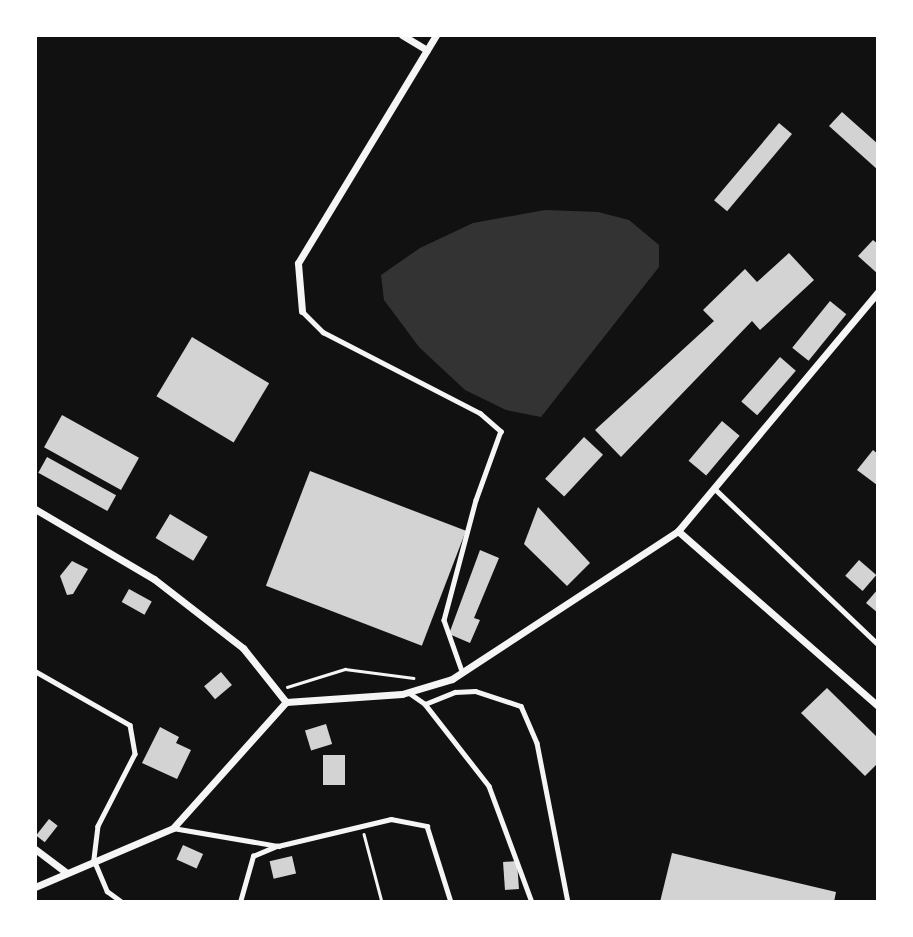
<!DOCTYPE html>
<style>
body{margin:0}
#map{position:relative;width:913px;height:937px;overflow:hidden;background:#111;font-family:"Nunito Sans",sans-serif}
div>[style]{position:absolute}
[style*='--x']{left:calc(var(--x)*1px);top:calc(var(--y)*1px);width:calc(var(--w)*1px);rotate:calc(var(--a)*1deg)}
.water>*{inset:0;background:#333}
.building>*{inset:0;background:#d3d3d3;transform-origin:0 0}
.path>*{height:2.5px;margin:-1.25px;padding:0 1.25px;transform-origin:1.25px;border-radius:1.25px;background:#f5f5f5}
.service>*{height:4.5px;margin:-2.25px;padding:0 2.25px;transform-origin:2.25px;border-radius:2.25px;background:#f5f5f5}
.minor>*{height:7px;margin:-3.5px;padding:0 3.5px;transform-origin:3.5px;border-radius:3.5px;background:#f5f5f5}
span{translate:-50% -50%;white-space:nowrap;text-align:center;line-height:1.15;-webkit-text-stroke:5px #fff;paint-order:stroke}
.frame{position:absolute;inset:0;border:37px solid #fff;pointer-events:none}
</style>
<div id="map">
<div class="water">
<i style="clip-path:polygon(545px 210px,598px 212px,629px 220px,659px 245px,659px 267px,541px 417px,506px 410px,465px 390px,419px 347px,384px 300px,381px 275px,420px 248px,473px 223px)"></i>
</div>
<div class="building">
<i style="clip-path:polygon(842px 112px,878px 144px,878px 170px,829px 126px)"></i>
<i style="left:779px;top:123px;width:17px;height:101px;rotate:40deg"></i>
<i style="clip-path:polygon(873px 240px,878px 244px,878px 274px,858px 256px)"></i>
<i style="clip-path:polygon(789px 253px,814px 280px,760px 330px,752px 321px,621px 457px,595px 430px,714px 321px,703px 310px,745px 269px,757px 282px)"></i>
<i style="left:830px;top:301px;width:21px;height:60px;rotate:39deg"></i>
<i style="left:192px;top:337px;width:90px;height:69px;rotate:31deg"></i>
<i style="left:780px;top:357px;width:21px;height:59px;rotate:41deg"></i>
<i style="left:62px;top:415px;width:88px;height:37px;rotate:29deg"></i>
<i style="left:722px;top:421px;width:23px;height:52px;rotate:40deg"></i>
<i style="left:584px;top:437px;width:26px;height:57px;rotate:43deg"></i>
<i style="clip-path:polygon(873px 450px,878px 454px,877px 485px,857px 470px)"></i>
<i style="left:47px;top:457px;width:79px;height:18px;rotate:29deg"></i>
<i style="left:310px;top:471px;width:167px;height:123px;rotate:21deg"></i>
<i style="clip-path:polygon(538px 507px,590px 563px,567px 586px,524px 544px)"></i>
<i style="left:170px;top:514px;width:44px;height:28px;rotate:31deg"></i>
<i style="clip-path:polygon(480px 550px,499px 558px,474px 618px,480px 620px,470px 643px,449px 634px)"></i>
<i style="left:859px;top:560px;width:23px;height:21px;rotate:41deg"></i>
<i style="clip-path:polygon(72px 561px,88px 569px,73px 594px,67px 595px,60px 576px)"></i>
<i style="left:129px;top:589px;width:26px;height:15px;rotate:29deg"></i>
<i style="clip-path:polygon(878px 589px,878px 613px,866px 603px)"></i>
<i style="left:221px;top:672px;width:17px;height:22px;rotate:50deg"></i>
<i style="clip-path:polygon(827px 688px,878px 738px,878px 763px,865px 776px,801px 713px)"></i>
<i style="left:326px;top:724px;width:21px;height:22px;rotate:73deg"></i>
<i style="clip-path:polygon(160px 727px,179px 737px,176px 743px,191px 750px,177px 779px,142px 763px)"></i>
<i style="left:323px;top:755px;width:22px;height:30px"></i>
<i style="left:49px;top:819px;width:11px;height:21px;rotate:38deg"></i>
<i style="left:183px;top:845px;width:22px;height:16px;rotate:24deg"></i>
<i style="clip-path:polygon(672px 853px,836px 892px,834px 902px,660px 902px)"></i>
<i style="left:292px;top:856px;width:18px;height:23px;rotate:77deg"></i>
<i style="left:517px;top:861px;width:28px;height:14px;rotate:86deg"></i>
</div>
<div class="path">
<i style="--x:287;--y:687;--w:61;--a:-17.2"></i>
<i style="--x:345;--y:669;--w:69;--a:7.5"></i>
<i style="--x:364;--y:834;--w:70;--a:75.2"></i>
</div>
<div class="service">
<i style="--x:302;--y:311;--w:30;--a:45"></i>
<i style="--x:323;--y:332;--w:177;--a:27.3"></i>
<i style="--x:480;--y:413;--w:28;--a:41"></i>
<i style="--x:501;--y:431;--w:73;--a:109.9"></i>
<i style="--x:476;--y:500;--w:124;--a:104.9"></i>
<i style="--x:444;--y:620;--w:54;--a:70.6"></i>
<i style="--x:714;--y:488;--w:226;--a:43.6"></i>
<i style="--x:35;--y:671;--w:109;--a:29.6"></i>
<i style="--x:130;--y:725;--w:29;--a:80"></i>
<i style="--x:135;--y:754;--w:81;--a:117.2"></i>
<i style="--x:98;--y:826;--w:34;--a:97"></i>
<i style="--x:94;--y:860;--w:34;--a:67"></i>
<i style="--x:107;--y:891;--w:19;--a:36"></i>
<i style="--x:408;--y:692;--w:21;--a:35"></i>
<i style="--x:425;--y:704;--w:32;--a:-22"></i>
<i style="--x:455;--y:692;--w:20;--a:-3"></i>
<i style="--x:475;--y:691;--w:48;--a:18.1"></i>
<i style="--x:521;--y:706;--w:40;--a:66.6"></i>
<i style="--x:537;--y:743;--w:162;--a:79"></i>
<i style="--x:425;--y:704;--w:104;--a:52"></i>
<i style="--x:489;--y:786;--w:124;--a:69.7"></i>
<i style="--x:173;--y:828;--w:107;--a:9.7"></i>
<i style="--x:278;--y:846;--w:116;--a:-13.4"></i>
<i style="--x:391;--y:819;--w:37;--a:11"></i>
<i style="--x:427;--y:826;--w:80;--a:72.5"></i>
<i style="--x:240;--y:902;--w:48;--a:-74.2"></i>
<i style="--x:253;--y:856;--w:26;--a:-23"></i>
</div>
<div class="minor">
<i style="--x:402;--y:35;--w:29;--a:31"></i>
<i style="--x:302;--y:311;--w:48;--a:-94.8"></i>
<i style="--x:298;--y:263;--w:267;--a:-58.8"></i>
<i style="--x:35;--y:509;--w:138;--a:30.5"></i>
<i style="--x:154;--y:579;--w:113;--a:37.8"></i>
<i style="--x:243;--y:648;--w:69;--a:51.5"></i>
<i style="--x:678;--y:531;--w:266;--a:41.2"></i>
<i style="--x:35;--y:849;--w:38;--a:37"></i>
<i style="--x:35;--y:887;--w:150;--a:-23.1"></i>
<i style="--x:173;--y:828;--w:169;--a:-48.1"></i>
<i style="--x:286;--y:702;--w:116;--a:-3.9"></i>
<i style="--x:402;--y:694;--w:52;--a:-16.7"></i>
<i style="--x:452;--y:679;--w:270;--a:-33.2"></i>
<i style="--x:678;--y:531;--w:312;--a:-50.1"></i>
</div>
<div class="frame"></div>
</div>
